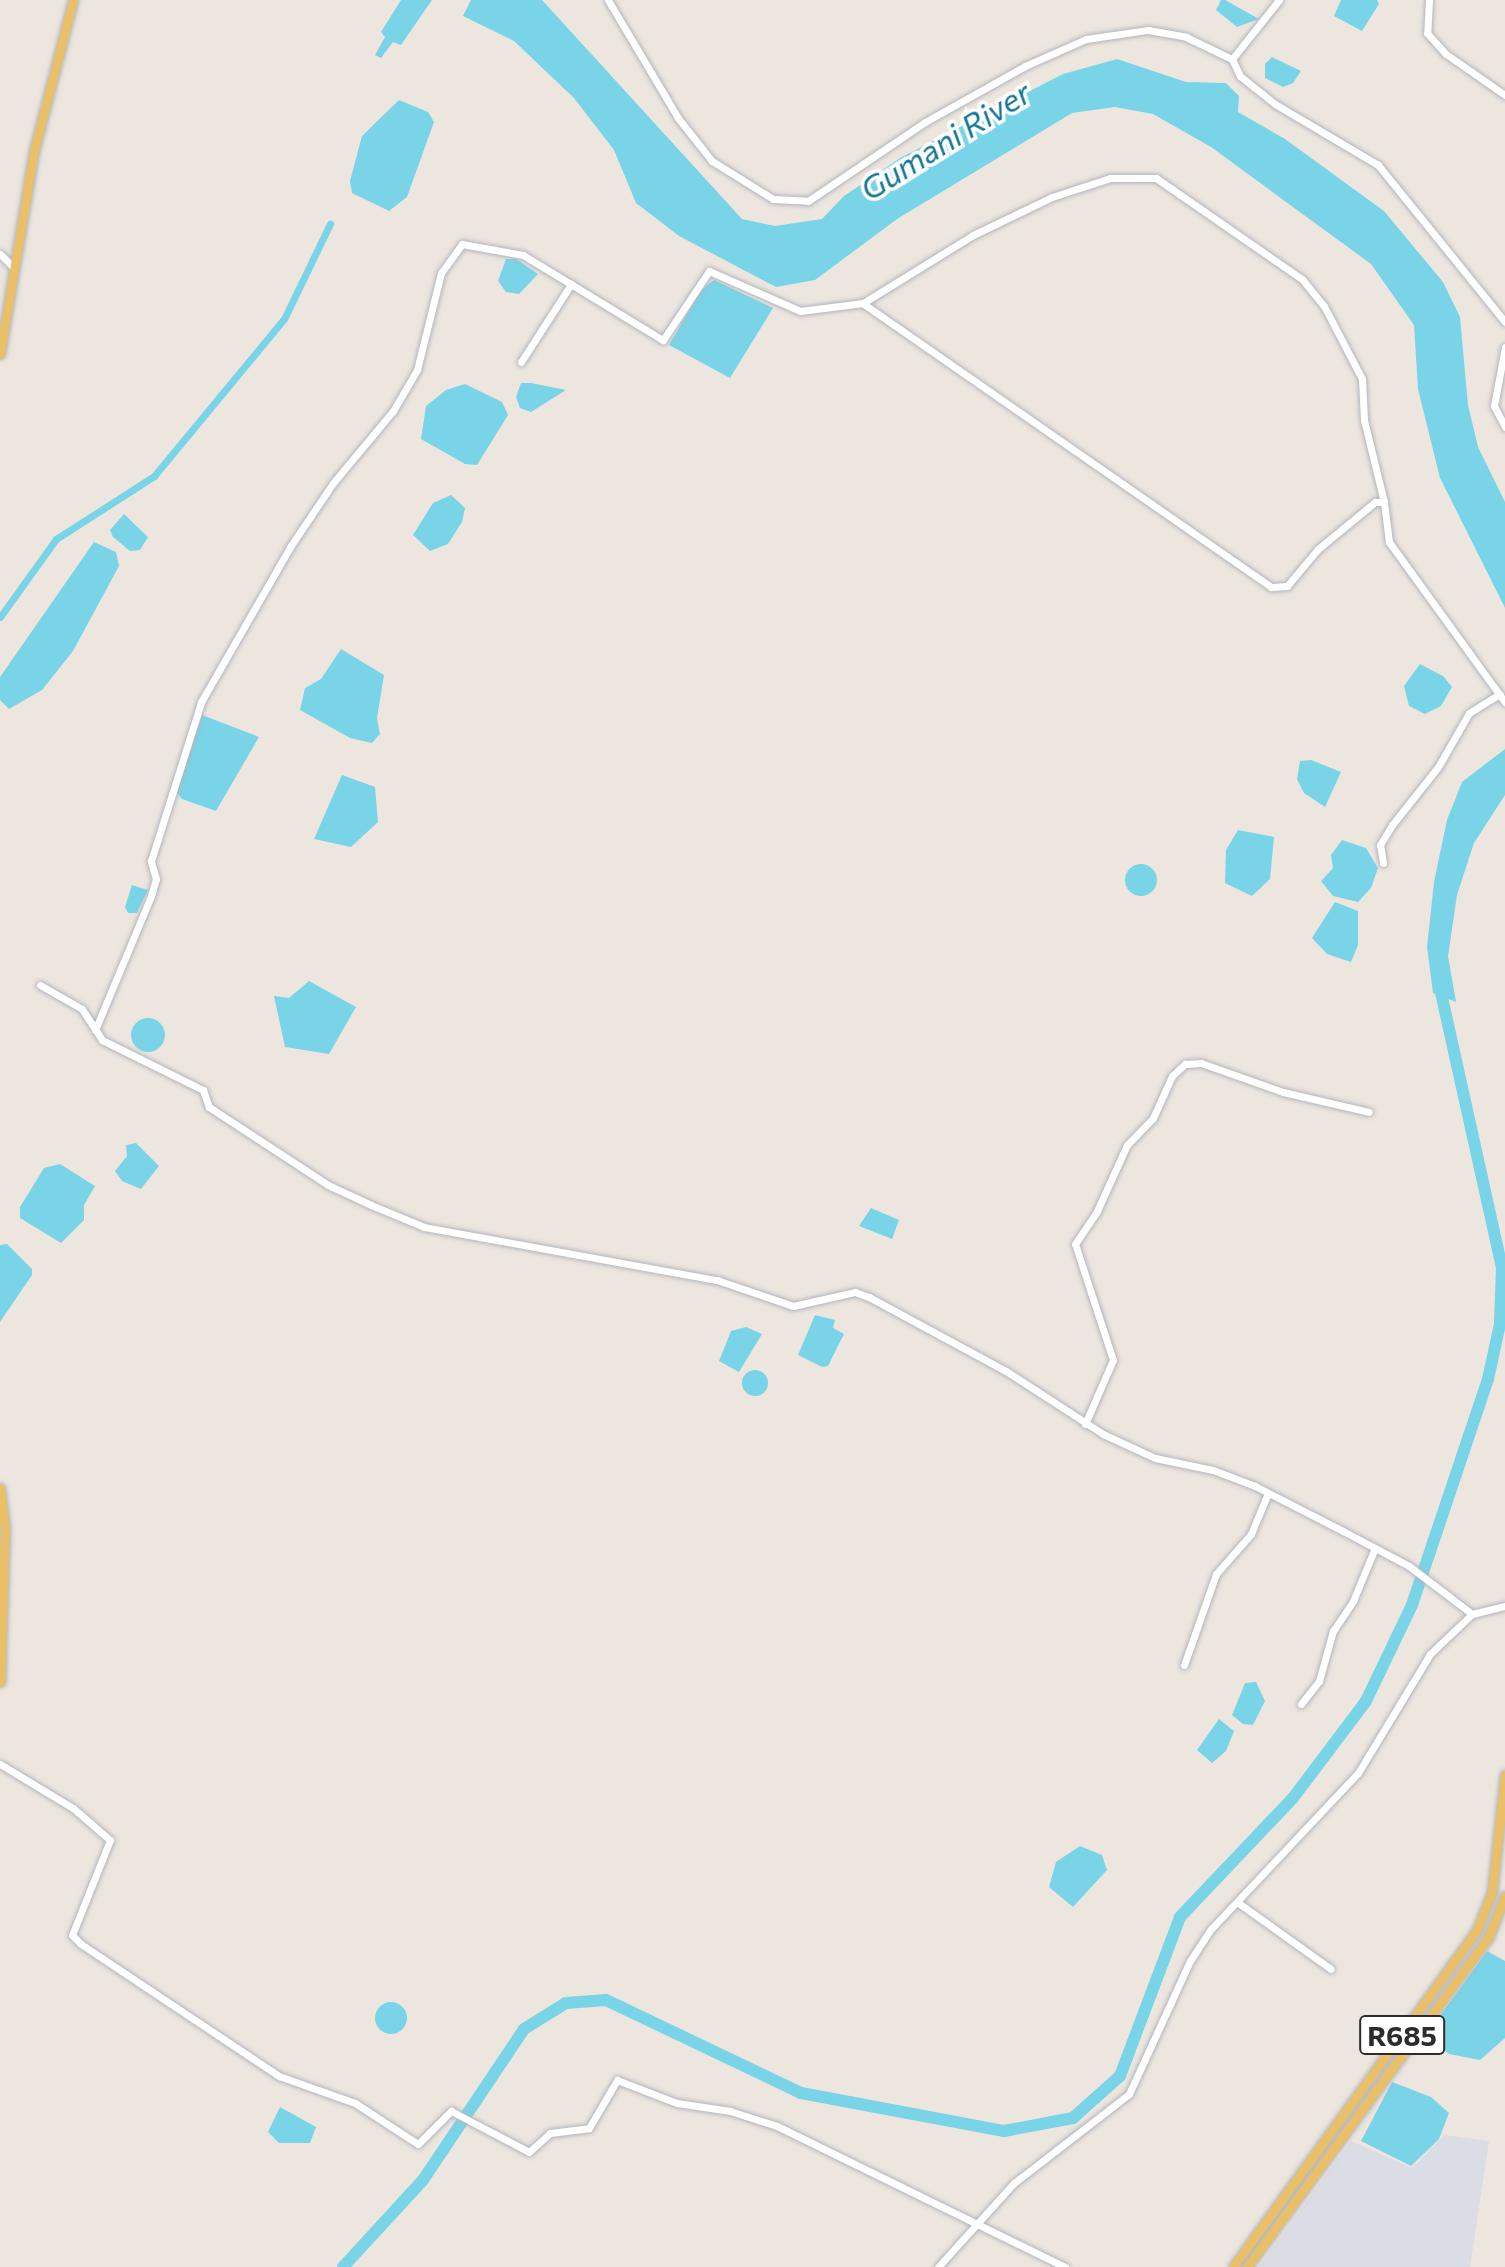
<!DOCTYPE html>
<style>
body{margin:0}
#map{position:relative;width:1505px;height:2267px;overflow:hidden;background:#ede6df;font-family:Commissioner,sans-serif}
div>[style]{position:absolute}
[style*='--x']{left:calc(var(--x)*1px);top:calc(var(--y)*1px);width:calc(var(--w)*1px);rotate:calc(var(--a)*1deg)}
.airport>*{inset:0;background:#dadde6}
.water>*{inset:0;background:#79d4e8}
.round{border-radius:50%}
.canal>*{height:7px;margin:-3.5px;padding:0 3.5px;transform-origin:3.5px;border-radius:3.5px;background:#79d4e8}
.river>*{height:12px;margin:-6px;padding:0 6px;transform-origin:6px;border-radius:6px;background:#79d4e8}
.roads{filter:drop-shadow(0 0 2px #b2b6be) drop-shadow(0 0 2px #b2b6be)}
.minor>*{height:7px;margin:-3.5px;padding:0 3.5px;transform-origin:3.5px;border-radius:3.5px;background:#fff}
.major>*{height:9px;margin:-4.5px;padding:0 4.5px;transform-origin:4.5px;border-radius:4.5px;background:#e9c068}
span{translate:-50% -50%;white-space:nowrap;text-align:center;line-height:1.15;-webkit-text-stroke:7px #fff;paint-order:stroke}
.shield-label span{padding:2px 6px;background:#fff;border:2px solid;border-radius:6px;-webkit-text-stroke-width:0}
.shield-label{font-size:28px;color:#2c2c2c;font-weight:700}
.water-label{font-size:32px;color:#157597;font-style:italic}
</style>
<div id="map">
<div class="airport">
<i style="clip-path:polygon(1444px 2135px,1489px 2141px,1470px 2267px,1259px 2267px,1351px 2141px,1412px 2168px)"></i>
</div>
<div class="water">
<i style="clip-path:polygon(401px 0,432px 0,401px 45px,393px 42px,381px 58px,375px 55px,385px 37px,381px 32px)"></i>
<i style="clip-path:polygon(471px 0,542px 0,742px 219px,775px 226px,822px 219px,844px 196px,900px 158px,1063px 74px,1117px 59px,1186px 82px,1226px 83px,1239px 96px,1238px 112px,1285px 139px,1384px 211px,1443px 282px,1460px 317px,1468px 405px,1478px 447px,1505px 502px,1505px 608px,1440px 478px,1418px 389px,1414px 325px,1371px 264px,1211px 147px,1153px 114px,1115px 107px,1072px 113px,897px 219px,815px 280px,776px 287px,679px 236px,636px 203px,614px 150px,574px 98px,514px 41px,463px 16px)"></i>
<i style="clip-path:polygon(1221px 0,1225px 0,1259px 19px,1237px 27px,1216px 10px)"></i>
<i style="clip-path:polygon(1341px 0,1377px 0,1379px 4px,1362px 31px,1334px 16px)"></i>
<i style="clip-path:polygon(1272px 57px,1301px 71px,1293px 83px,1283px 87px,1265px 78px,1265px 64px)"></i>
<i style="clip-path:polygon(399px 100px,428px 112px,434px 122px,407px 197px,389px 211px,352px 193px,350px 181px,362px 136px)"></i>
<i style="clip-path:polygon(506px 259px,516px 259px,538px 274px,519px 294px,506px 292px,498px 281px)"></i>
<i style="clip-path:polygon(714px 280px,773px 308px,730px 378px,669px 345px,701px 290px)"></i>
<i style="clip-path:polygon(521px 383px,531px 383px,566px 390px,531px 412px,520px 408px,516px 397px)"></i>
<i style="clip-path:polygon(465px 384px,502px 402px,508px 415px,477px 465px,465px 464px,421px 439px,426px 406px,446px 390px)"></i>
<i style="clip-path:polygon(451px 495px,465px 508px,462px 522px,448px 544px,430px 551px,413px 535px,433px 503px)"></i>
<i style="clip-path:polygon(124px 514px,148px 537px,140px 550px,130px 551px,113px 537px,110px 530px)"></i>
<i style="clip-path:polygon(94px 542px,116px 552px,119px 566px,73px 651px,42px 690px,9px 709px,0 700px,0 677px)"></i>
<i style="clip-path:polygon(341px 649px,384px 675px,377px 718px,380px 734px,372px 743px,350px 738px,300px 710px,305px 688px,321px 679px)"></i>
<i style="clip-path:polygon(1420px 664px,1443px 676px,1452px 687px,1441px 706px,1425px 714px,1409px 706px,1404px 686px)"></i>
<i style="clip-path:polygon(202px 715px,259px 737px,216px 811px,182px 799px,175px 791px)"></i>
<i style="clip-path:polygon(1505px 749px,1505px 795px,1474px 843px,1457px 895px,1448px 956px,1456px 1002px,1433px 993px,1427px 947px,1434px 882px,1447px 820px,1462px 782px)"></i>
<i style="clip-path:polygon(1311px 760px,1341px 772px,1325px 807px,1304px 793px,1297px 779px,1300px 761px)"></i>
<i style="clip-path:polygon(342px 775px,375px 787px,378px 822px,351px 847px,314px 839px)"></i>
<i style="clip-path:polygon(1238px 830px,1274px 837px,1270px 879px,1252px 896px,1225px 883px,1226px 850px)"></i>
<i style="clip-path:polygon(1342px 840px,1366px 848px,1378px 868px,1371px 888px,1358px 902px,1333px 896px,1321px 881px,1333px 868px,1331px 855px)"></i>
<i class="round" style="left:1125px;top:864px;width:32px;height:32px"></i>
<i style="clip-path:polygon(132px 885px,148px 890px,137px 913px,128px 913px,125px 907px)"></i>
<i style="clip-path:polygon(1335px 902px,1358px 911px,1358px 945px,1351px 962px,1327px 954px,1312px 938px)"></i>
<i style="clip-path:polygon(309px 981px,356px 1007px,329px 1054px,285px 1047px,274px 996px,289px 998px)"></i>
<i class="round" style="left:131px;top:1018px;width:34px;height:34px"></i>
<i style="clip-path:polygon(136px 1143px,159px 1166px,141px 1189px,122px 1181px,115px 1171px,127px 1156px,126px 1145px)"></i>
<i style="clip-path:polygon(60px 1164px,95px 1186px,84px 1205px,84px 1220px,61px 1243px,20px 1218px,20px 1207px,44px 1168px)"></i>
<i style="clip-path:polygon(871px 1208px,899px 1220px,892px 1239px,859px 1226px)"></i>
<i style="clip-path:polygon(7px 1244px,32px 1269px,32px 1275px,0 1322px,0 1245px)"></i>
<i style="clip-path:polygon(815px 1315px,835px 1320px,833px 1328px,844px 1334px,828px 1366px,822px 1367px,798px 1355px)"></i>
<i style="clip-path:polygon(746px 1327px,762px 1334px,739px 1372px,719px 1361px,731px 1331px)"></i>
<i class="round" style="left:742px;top:1370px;width:26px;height:26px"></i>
<i style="clip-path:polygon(1256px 1682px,1265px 1701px,1253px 1725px,1243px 1724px,1232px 1715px,1245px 1683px)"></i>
<i style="clip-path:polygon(1219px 1719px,1234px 1731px,1226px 1751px,1212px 1763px,1197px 1750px)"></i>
<i style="clip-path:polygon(1080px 1846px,1102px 1855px,1107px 1870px,1073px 1907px,1049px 1887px,1056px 1862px)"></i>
<i style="clip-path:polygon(1487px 1951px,1505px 1961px,1505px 2038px,1480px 2060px,1449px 2054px,1426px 2035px)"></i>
<i class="round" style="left:375px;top:2002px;width:32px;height:32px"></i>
<i style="clip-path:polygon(1392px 2082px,1431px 2097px,1449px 2113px,1439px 2139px,1411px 2166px,1361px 2141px)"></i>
<i style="clip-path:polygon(280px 2107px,316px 2127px,310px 2143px,279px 2143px,268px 2132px)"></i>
</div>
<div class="canal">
<i style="--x:0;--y:617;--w:96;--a:-54.3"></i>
<i style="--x:56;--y:539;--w:117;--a:-32.7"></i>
<i style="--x:154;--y:476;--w:204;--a:-50.4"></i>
<i style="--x:284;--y:319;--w:106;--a:-64.2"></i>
</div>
<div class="river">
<i style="--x:343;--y:2267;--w:118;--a:-47.4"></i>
<i style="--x:423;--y:2180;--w:182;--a:-56.2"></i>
<i style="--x:524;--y:2029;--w:49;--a:-31.8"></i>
<i style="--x:566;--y:2003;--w:40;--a:-4.3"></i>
<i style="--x:606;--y:2000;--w:216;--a:25.5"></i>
<i style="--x:801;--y:2093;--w:207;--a:10.6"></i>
<i style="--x:1004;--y:2131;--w:70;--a:-10.7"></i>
<i style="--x:1073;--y:2118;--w:63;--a:-41.8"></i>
<i style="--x:1120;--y:2076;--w:170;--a:-69.3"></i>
<i style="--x:1180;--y:1917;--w:164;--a:-46.5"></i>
<i style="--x:1293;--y:1798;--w:121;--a:-53"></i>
<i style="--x:1366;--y:1701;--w:106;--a:-64.4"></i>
<i style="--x:1412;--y:1605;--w:238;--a:-71.4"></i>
<i style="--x:1488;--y:1379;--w:56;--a:-77.7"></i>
<i style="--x:1500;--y:1324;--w:56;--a:-88"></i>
<i style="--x:1502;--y:1268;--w:295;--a:-102.5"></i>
</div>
<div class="roads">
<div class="minor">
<i style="--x:608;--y:0;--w:137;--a:59.3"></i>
<i style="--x:678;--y:118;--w:55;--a:51.7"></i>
<i style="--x:712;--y:161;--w:72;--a:31.9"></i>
<i style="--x:773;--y:199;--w:35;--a:3"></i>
<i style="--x:808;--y:201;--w:141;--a:-34"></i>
<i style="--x:925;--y:122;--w:115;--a:-29.2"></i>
<i style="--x:1025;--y:66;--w:67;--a:-23.9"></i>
<i style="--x:1086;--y:39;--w:63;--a:-8.3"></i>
<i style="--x:1148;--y:30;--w:39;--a:10"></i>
<i style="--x:1186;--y:37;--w:51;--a:25.6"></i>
<i style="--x:1279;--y:0;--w:75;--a:128.5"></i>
<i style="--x:1232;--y:59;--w:19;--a:65"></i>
<i style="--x:1240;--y:76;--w:45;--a:38.7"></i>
<i style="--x:1275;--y:104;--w:120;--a:30.6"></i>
<i style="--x:1378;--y:165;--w:202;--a:51"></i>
<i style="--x:1429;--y:0;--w:33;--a:93"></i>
<i style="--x:1427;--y:33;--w:28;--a:48"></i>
<i style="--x:1446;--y:54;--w:72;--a:34.8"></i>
<i style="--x:0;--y:254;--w:21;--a:45"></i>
<i style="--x:1505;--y:347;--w:60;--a:100.6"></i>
<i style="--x:1494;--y:406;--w:24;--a:62"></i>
<i style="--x:521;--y:362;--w:93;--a:-57.3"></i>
<i style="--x:1384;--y:502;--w:9;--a:180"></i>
<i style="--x:1375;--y:502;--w:74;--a:140.5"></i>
<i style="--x:1318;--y:549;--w:48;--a:130"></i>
<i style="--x:1287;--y:586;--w:16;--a:176"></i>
<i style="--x:1271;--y:587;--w:497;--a:-145.2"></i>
<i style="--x:863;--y:303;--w:129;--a:-31.7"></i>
<i style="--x:973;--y:235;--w:88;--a:-25.7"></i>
<i style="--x:1052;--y:197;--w:61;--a:-18.1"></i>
<i style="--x:1110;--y:178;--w:46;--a:0"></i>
<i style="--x:1156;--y:178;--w:178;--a:34.7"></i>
<i style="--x:1302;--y:279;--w:35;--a:51"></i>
<i style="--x:1324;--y:306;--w:82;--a:62.5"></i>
<i style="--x:1362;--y:379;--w:41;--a:87.2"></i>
<i style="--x:1364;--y:420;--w:84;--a:76.3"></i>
<i style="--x:1384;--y:502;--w:40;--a:82.9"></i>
<i style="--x:1389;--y:542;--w:198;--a:54.1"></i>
<i style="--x:1383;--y:863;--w:18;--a:-99"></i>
<i style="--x:1380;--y:845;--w:23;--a:-59"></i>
<i style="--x:1392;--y:825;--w:74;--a:-51.6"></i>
<i style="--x:1438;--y:767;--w:62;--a:-60.1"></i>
<i style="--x:1469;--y:713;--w:36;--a:-32"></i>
<i style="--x:40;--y:985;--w:48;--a:29.7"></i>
<i style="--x:82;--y:1009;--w:37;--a:57"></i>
<i style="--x:102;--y:1040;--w:113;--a:26.3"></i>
<i style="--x:203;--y:1090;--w:18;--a:71"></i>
<i style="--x:209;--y:1107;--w:142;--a:33.2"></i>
<i style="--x:328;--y:1185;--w:47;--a:24.9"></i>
<i style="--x:371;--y:1205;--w:57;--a:22.5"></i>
<i style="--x:424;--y:1227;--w:298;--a:10.3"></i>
<i style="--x:717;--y:1280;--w:80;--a:18.9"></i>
<i style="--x:793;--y:1306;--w:64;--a:-12.7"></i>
<i style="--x:855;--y:1292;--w:15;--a:20"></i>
<i style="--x:869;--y:1297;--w:156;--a:28.4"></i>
<i style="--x:1006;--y:1371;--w:116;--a:33"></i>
<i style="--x:1103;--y:1434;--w:57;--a:24.8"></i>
<i style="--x:1155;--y:1458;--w:59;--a:11.7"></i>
<i style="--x:1213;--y:1470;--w:45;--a:20.9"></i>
<i style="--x:1255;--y:1486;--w:99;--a:27.1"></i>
<i style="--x:1343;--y:1531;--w:75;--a:27.9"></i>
<i style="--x:1409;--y:1566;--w:79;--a:37.3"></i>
<i style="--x:95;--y:1030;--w:145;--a:-67.3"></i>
<i style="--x:151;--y:896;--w:18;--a:-74"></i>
<i style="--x:156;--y:879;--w:19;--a:-106"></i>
<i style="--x:151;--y:861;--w:167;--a:-72.5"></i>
<i style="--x:201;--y:702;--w:179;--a:-60.1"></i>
<i style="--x:290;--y:547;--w:77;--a:-56.1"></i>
<i style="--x:333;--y:483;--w:94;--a:-50.2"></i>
<i style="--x:393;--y:411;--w:48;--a:-59.7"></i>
<i style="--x:417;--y:370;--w:100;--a:-76.1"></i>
<i style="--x:441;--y:273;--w:36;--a:-54"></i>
<i style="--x:462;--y:244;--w:62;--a:10.2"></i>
<i style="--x:523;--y:255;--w:164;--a:31.3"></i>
<i style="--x:663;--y:340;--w:83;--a:-56.3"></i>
<i style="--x:709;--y:271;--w:99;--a:23.7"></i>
<i style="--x:800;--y:311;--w:64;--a:-7.2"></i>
<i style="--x:1085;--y:1424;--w:70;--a:-66.4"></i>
<i style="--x:1113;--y:1360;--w:122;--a:-108.1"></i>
<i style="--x:1075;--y:1244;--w:40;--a:-56"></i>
<i style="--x:1097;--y:1211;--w:72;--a:-65.6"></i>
<i style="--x:1127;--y:1145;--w:37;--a:-46"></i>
<i style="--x:1153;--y:1118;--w:46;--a:-65.7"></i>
<i style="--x:1172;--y:1076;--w:18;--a:-43"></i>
<i style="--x:1185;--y:1064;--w:16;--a:-4"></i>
<i style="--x:1201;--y:1063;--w:87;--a:19.5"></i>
<i style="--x:1283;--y:1092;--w:88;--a:13.1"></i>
<i style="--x:1184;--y:1665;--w:96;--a:-70.6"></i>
<i style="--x:1216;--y:1574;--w:53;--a:-48.8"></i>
<i style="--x:1251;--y:1534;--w:44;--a:-67.5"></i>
<i style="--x:1301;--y:1704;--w:29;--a:-52"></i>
<i style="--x:1319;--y:1681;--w:52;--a:-74.4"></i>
<i style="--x:1333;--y:1631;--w:36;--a:-56"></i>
<i style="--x:1353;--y:1601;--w:57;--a:-67.5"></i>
<i style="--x:0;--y:1764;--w:85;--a:31.1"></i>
<i style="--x:73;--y:1808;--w:49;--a:40.9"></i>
<i style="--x:110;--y:1840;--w:102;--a:111.8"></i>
<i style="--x:72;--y:1935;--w:13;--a:45"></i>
<i style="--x:81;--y:1944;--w:238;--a:33.7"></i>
<i style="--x:279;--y:2076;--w:81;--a:19.6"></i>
<i style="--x:355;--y:2103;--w:75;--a:33.1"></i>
<i style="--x:418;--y:2144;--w:47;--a:-45"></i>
<i style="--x:451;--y:2111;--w:88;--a:27.7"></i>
<i style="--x:529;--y:2152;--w:28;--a:-42"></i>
<i style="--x:550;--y:2133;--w:39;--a:-7"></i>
<i style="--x:589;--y:2128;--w:56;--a:-59.7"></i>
<i style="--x:617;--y:2080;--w:64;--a:21"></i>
<i style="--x:677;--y:2103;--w:54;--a:8.6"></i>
<i style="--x:730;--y:2111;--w:49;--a:17.7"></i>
<i style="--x:777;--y:2126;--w:321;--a:26.1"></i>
<i style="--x:1237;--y:1902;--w:115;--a:35.5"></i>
<i style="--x:938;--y:2267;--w:113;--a:-47.9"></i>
<i style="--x:1014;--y:2183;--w:145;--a:-37.7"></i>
<i style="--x:1129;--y:2094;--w:146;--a:-65.4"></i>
<i style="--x:1190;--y:1961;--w:38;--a:-57"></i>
<i style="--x:1211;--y:1929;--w:214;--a:-46.7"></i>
<i style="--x:1358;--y:1773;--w:139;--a:-58.8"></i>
<i style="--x:1430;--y:1654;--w:58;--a:-43.6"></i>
<i style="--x:1472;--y:1614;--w:34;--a:-14"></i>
</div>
<div class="major">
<i style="--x:0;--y:354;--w:206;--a:-80.5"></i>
<i style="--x:34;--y:151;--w:156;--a:-75.5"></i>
<i style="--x:0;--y:1488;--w:39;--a:83"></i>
<i style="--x:5;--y:1527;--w:155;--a:91.8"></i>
<i style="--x:1233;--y:2267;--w:416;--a:-54.1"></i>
<i style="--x:1477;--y:1930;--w:41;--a:-68.5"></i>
<i style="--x:1492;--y:1892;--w:118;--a:-83.7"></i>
<i style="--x:1247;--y:2267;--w:410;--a:-53.8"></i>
<i style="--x:1489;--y:1936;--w:43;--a:-68.2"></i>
</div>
</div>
<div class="shield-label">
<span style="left:1402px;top:2035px">R685</span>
</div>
<div class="water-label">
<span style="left:945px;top:140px;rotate:-32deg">Gumani River</span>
</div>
</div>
